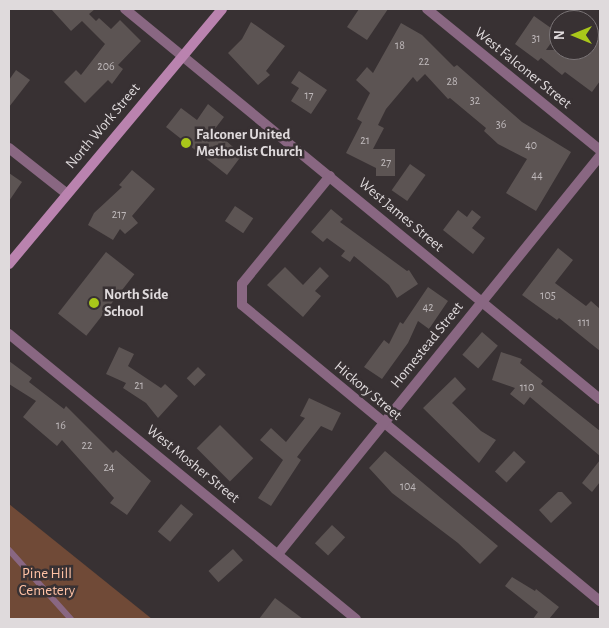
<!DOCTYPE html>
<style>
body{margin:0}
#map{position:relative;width:609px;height:628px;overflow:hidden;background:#383133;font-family:"Alegreya Sans",sans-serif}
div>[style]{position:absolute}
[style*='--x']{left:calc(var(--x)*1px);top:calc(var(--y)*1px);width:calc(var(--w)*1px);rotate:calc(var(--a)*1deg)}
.green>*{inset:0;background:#704a37}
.building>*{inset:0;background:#5c5453;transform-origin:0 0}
.lane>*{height:6px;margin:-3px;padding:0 3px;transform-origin:3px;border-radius:3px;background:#896782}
.street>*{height:10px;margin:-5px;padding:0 5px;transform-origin:5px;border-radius:5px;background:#896782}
.secondary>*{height:10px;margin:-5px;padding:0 5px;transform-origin:5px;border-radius:5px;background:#ba83af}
.dots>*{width:14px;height:14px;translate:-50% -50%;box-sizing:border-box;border:2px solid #383133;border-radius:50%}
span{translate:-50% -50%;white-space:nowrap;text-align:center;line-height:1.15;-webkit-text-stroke:5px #383133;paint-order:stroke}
.number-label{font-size:12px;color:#beb8ba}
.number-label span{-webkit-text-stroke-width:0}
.street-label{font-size:15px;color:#dfdadc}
.poi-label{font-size:15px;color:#dfdadc;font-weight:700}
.left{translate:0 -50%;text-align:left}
.park-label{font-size:15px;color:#ffc2a5}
.frame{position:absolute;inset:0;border:10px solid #dfdadc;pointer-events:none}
.north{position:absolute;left:549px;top:10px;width:50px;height:50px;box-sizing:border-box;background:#383133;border:1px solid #7b7577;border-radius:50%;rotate:270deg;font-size:14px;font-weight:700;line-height:20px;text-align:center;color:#dfdadc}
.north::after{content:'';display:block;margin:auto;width:18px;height:22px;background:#a9c71a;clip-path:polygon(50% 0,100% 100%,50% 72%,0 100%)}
</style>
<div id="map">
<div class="green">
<i style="clip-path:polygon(9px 504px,152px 619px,9px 619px)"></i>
</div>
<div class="building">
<i style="clip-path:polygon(51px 9px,95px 9px,89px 14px,96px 21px,99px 18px,111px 29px,120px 20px,141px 41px,118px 65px,123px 69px,112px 84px,108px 80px,85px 103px,64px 82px,76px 70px,81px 75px,105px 44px,82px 21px,71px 31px)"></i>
<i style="clip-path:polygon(359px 9px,388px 9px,367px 40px,347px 27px)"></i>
<i style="clip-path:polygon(534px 16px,558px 33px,546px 50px,589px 50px,600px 32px,600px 81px,592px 92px,565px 72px,562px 75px,541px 58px,538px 61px,515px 44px)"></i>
<i style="clip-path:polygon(251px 22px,285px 46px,266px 71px,270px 75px,258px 85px,228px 53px,242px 39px)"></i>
<i style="clip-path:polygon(401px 23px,422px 35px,454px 67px,457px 65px,522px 122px,571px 152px,536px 211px,506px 193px,527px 159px,498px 144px,484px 131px,486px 128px,450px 98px,448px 99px,425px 74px,417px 82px,413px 77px,386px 109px,378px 125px,384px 128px,373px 149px,395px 149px,395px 176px,376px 176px,376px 168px,346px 153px,362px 122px,357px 119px,370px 93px,356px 80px,367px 67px,373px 73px)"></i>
<i style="clip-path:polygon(16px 70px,30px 80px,9px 107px,9px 80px)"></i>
<i style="clip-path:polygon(299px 71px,327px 90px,311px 114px,291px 101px,299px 88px,291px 83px)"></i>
<i style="clip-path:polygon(208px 104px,224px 117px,214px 130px,242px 155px,227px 175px,166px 127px,181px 108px,197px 120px)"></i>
<i style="left:410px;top:164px;width:19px;height:32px;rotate:35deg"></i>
<i style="clip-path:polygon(132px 170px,155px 189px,132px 216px,138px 223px,125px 234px,120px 229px,113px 240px,88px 225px,94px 213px,122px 187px,119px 185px)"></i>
<i style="clip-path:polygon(9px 173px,22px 182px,9px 201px)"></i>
<i style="left:235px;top:206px;width:22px;height:18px;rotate:34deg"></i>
<i style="clip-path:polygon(331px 209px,343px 219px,340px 222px,407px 271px,409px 270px,418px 284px,397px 298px,389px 285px,354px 256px,350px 262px,341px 256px,345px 251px,327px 238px,323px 242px,311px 232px)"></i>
<i style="clip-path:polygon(458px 210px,467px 217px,472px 210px,481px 217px,472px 228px,485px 238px,473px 254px,443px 230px)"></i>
<i style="clip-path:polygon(558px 248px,573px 260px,555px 283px,586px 306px,591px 301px,600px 309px,600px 351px,559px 318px,557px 320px,522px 295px)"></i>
<i style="left:106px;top:252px;width:36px;height:78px;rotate:38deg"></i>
<i style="clip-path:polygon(285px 267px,303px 285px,320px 267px,329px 276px,315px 291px,321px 296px,303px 317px,267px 285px)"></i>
<i style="clip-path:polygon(428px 287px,448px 301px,429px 329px,418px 321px,408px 343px,382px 379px,364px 367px,384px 340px,389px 344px,400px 322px,403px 324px)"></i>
<i style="left:482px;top:332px;width:21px;height:30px;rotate:41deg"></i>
<i style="clip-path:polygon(119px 347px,134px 354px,128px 366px,161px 388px,165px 384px,178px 396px,158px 418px,146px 403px,123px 388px,126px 383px,106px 374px)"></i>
<i style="clip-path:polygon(501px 352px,522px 359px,520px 363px,543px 381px,541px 384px,600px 431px,600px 456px,530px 397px,524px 405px,510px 394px,515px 388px,492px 380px)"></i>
<i style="clip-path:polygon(9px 361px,32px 378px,29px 382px,64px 409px,66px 406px,113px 453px,116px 450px,151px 481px,127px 515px,110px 503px,114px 498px,62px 440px,57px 446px,23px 417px,36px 401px,9px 384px)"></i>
<i style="left:198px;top:367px;width:11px;height:16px;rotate:45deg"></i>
<i style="clip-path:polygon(455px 377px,466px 389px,452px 403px,481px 431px,496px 440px,479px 463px,423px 408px)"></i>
<i style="clip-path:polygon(309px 398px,341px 413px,332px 431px,321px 426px,297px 457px,301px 460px,271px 506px,258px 498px,283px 460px,260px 440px,271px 428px,286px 442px,305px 418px,300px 416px)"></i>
<i style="left:220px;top:425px;width:47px;height:33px;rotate:45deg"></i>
<i style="clip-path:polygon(385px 451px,498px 546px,480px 564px,458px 543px,392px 493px,369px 468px)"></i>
<i style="left:514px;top:451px;width:16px;height:28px;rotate:43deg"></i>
<i style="clip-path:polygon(600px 460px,600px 482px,592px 492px,582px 483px)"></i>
<i style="clip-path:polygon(558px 492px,562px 492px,572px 503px,551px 523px,539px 510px)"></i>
<i style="left:181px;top:504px;width:16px;height:36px;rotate:40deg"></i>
<i style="left:332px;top:525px;width:18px;height:25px;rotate:43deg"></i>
<i style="left:233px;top:549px;width:15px;height:33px;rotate:48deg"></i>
<i style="clip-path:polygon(512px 577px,535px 591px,536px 589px,559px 607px,549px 619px,533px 619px,538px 612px,505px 586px)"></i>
<i style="clip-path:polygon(275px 598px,303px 619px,259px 619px)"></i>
</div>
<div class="lane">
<i style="--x:9;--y:550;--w:93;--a:48.1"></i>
</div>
<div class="street">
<i style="--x:125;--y:9;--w:615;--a:39.39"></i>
<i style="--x:427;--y:9;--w:223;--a:39.2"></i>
<i style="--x:9;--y:148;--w:73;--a:38.3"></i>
<i style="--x:330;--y:176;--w:139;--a:129.2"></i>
<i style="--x:242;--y:284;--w:21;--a:90"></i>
<i style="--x:242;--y:305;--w:465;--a:39.6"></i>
<i style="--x:9;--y:334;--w:449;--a:39.4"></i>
<i style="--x:278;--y:554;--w:512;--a:-51.03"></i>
</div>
<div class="secondary">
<i style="--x:9;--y:264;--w:332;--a:-50.1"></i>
</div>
<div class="dots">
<i style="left:186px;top:143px;background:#a9c71a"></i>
<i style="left:94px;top:303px;background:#a9c71a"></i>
</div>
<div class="number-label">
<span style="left:536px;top:39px">31</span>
<span style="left:400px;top:46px">18</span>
<span style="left:424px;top:62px">22</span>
<span style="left:106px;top:67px">206</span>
<span style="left:452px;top:82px">28</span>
<span style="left:309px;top:96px">17</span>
<span style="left:475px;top:101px">32</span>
<span style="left:501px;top:125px">36</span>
<span style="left:365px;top:141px">21</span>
<span style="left:531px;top:146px">40</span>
<span style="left:386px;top:163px">27</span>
<span style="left:537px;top:176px">44</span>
<span style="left:119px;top:215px">217</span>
<span style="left:548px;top:296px">105</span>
<span style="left:428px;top:308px">42</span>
<span style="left:584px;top:323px">111</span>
<span style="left:139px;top:386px">21</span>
<span style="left:527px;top:388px">110</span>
<span style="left:61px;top:426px">16</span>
<span style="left:87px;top:446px">22</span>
<span style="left:109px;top:468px">24</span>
<span style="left:408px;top:487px">104</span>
</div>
<div class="street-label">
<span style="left:523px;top:68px;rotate:39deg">West Falconer Street</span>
<span style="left:103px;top:126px;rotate:-50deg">North Work Street</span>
<span style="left:401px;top:215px;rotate:40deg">West James Street</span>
<span style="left:427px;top:345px;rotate:-51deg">Homestead Street</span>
<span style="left:368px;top:391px;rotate:40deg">Hickory Street</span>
<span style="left:193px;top:464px;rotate:39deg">West Mosher Street</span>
</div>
<div class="poi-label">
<span class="left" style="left:196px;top:143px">Falconer United<br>Methodist Church</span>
<span class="left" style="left:104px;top:303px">North Side<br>School</span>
</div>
<div class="park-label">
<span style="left:47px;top:582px">Pine Hill<br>Cemetery</span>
</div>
<div class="frame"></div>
<div class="north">N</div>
</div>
